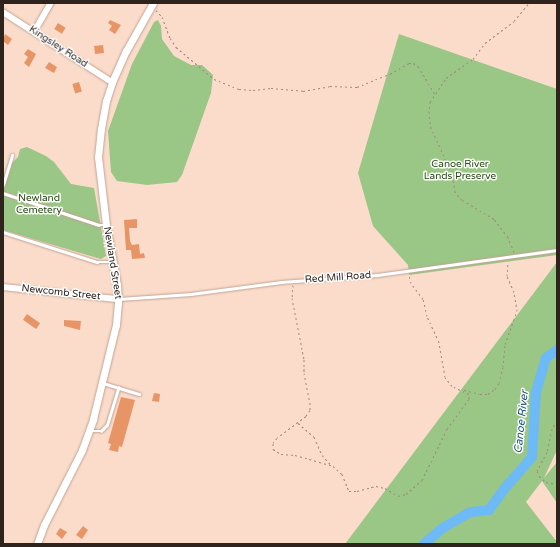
<!DOCTYPE html>
<style>
body{margin:0}
#map{position:relative;width:560px;height:547px;overflow:hidden;background:#fbdccb;font-family:"Varela Round",sans-serif}
div>[style]{position:absolute}
[style*='--x']{left:calc(var(--x)*1px);top:calc(var(--y)*1px);width:calc(var(--w)*1px);rotate:calc(var(--a)*1deg)}
.green>*{inset:0;background:#9ac686}
.river>*{height:10px;margin:-5px;padding:0 5px;transform-origin:5px;border-radius:5px;background:#6dbaf7}
.building>*{inset:0;background:#e79566;transform-origin:0 0}
.path>*{height:1px;margin-top:-0.5px;transform-origin:0;background:repeating-linear-gradient(90deg,#9f897d 0 2px,transparent 0 5px)}
.roads{filter:drop-shadow(0 0 1px #c1a494) drop-shadow(0 0 1px #c1a494)}
.service>*{height:2.5px;margin:-1.25px;padding:0 1.25px;transform-origin:1.25px;border-radius:1.25px;background:#fff}
.minor>*{height:5.5px;margin:-2.75px;padding:0 2.75px;transform-origin:2.75px;border-radius:2.75px;background:#fff}
.tertiary>*{height:7px;margin:-3.5px;padding:0 3.5px;transform-origin:3.5px;border-radius:3.5px;background:#fff}
span{translate:-50% -50%;white-space:nowrap;text-align:center;line-height:1.15;-webkit-text-stroke:3px #fff;paint-order:stroke}
.street-label{font-size:10px;color:#2e231d}
.park-label{font-size:10px;color:#244611}
.water-label{font-size:11px;color:#19517a;font-style:italic}
.frame{position:absolute;inset:0;border:4px solid #2e231d;pointer-events:none}
</style>
<div id="map">
<div class="green">
<i style="clip-path:polygon(158px 20px,161px 26px,162px 39px,174px 56px,191px 65px,202px 65px,213px 75px,211px 93px,182px 175px,177px 182px,147px 185px,117px 181px,111px 172px,108px 131px,132px 64px,154px 22px)"></i>
<i style="clip-path:polygon(399px 34px,557px 89px,557px 255px,409px 275px,408px 265px,373px 226px,358px 173px)"></i>
<i style="clip-path:polygon(27px 147px,46px 156px,54px 162px,71px 184px,94px 188px,106px 256px,101px 259px,3px 230px,3px 191px,12px 163px,18px 157px,20px 149px)"></i>
<i style="clip-path:polygon(557px 262px,557px 450px,544px 478px,557px 462px,557px 503px,542px 481px,526px 502px,557px 542px,557px 544px,345px 544px)"></i>
</div>
<div class="river">
<i style="--x:424;--y:544;--w:23;--a:-41"></i>
<i style="--x:441;--y:529;--w:34;--a:-30"></i>
<i style="--x:471;--y:512;--w:18;--a:-6"></i>
<i style="--x:489;--y:510;--w:29;--a:-54"></i>
<i style="--x:506;--y:487;--w:40;--a:-49"></i>
<i style="--x:532;--y:457;--w:65;--a:-86.5"></i>
<i style="--x:536;--y:392;--w:35;--a:-74"></i>
<i style="--x:546;--y:358;--w:14;--a:-36"></i>
</div>
<div class="building">
<i style="clip-path:polygon(110px 20px,121px 25px,115px 34px,109px 30px,112px 26px,108px 23px)"></i>
<i style="left:58px;top:23px;width:9px;height:7px;rotate:32deg"></i>
<i style="clip-path:polygon(5px 34px,12px 39px,8px 45px,3px 41px)"></i>
<i style="left:103px;top:45px;width:8px;height:9px;rotate:83deg"></i>
<i style="clip-path:polygon(28px 49px,36px 54px,29px 67px,24px 63px,28px 57px,24px 54px)"></i>
<i style="clip-path:polygon(49px 62px,57px 67px,54px 73px,45px 68px)"></i>
<i style="left:79px;top:82px;width:10px;height:7px;rotate:73deg"></i>
<i style="clip-path:polygon(137px 219px,137px 228px,129px 228px,130px 241px,132px 245px,139px 244px,140px 254px,144px 253px,145px 258px,132px 259px,131px 250px,126px 250px,124px 220px)"></i>
<i style="left:27px;top:314px;width:16px;height:7px;rotate:35deg"></i>
<i style="clip-path:polygon(64px 320px,81px 321px,80px 330px,64px 326px)"></i>
<i style="clip-path:polygon(154px 393px,160px 394px,159px 402px,152px 401px)"></i>
<i style="clip-path:polygon(121px 397px,135px 400px,122px 447px,119px 446px,118px 452px,109px 450px,111px 444px,108px 443px)"></i>
<i style="clip-path:polygon(83px 526px,88px 530px,82px 539px,76px 535px)"></i>
<i style="clip-path:polygon(60px 528px,67px 532px,62px 539px,56px 534px)"></i>
</div>
<div class="path">
<i style="--x:156;--y:10;--w:9;--a:49"></i>
<i style="--x:162;--y:17;--w:22;--a:69"></i>
<i style="--x:170;--y:38;--w:11;--a:56"></i>
<i style="--x:176;--y:47;--w:50;--a:40.1"></i>
<i style="--x:214;--y:79;--w:27;--a:22"></i>
<i style="--x:239;--y:89;--w:14;--a:4"></i>
<i style="--x:253;--y:90;--w:18;--a:-6"></i>
<i style="--x:271;--y:88;--w:32;--a:5"></i>
<i style="--x:303;--y:91;--w:27;--a:-10"></i>
<i style="--x:330;--y:86;--w:27;--a:2"></i>
<i style="--x:357;--y:87;--w:35;--a:-22"></i>
<i style="--x:390;--y:74;--w:22;--a:-30"></i>
<i style="--x:409;--y:63;--w:4;--a:0"></i>
<i style="--x:413;--y:63;--w:6;--a:31"></i>
<i style="--x:418;--y:66;--w:33;--a:59"></i>
<i style="--x:514;--y:252;--w:16;--a:-112"></i>
<i style="--x:508;--y:237;--w:23;--a:-128"></i>
<i style="--x:494;--y:219;--w:37;--a:-149"></i>
<i style="--x:462;--y:200;--w:11;--a:-131"></i>
<i style="--x:455;--y:192;--w:18;--a:-99"></i>
<i style="--x:452;--y:174;--w:51;--a:-114.5"></i>
<i style="--x:431;--y:128;--w:15;--a:-98"></i>
<i style="--x:429;--y:113;--w:11;--a:-85"></i>
<i style="--x:430;--y:102;--w:29;--a:-56"></i>
<i style="--x:446;--y:78;--w:33;--a:-35"></i>
<i style="--x:473;--y:59;--w:20;--a:-53"></i>
<i style="--x:485;--y:43;--w:36;--a:-37"></i>
<i style="--x:514;--y:21;--w:23;--a:-50"></i>
<i style="--x:293;--y:285;--w:13;--a:94"></i>
<i style="--x:292;--y:298;--w:62;--a:78.9"></i>
<i style="--x:304;--y:359;--w:14;--a:90"></i>
<i style="--x:304;--y:373;--w:31;--a:79"></i>
<i style="--x:310;--y:403;--w:7;--a:90"></i>
<i style="--x:310;--y:410;--w:7;--a:124"></i>
<i style="--x:306;--y:416;--w:36;--a:143"></i>
<i style="--x:277;--y:438;--w:6;--a:129"></i>
<i style="--x:273;--y:443;--w:6;--a:90"></i>
<i style="--x:273;--y:449;--w:9;--a:32"></i>
<i style="--x:281;--y:454;--w:14;--a:4"></i>
<i style="--x:295;--y:455;--w:40;--a:16"></i>
<i style="--x:333;--y:466;--w:12;--a:42"></i>
<i style="--x:342;--y:474;--w:18;--a:68"></i>
<i style="--x:349;--y:491;--w:8;--a:0"></i>
<i style="--x:357;--y:491;--w:20;--a:-15"></i>
<i style="--x:376;--y:486;--w:9;--a:13"></i>
<i style="--x:385;--y:488;--w:15;--a:32"></i>
<i style="--x:398;--y:496;--w:8;--a:-14"></i>
<i style="--x:406;--y:494;--w:21;--a:-41"></i>
<i style="--x:422;--y:480;--w:57;--a:-63.9"></i>
<i style="--x:447;--y:429;--w:37;--a:-54"></i>
<i style="--x:469;--y:399;--w:5;--a:-90"></i>
<i style="--x:469;--y:394;--w:19;--a:-155"></i>
<i style="--x:452;--y:386;--w:11;--a:-128"></i>
<i style="--x:445;--y:377;--w:36;--a:-100"></i>
<i style="--x:439;--y:342;--w:29;--a:-115"></i>
<i style="--x:427;--y:316;--w:17;--a:-103"></i>
<i style="--x:423;--y:299;--w:20;--a:-127"></i>
<i style="--x:411;--y:283;--w:9;--a:-103"></i>
<i style="--x:464;--y:390;--w:16;--a:14"></i>
<i style="--x:480;--y:394;--w:8;--a:0"></i>
<i style="--x:488;--y:394;--w:9;--a:-36"></i>
<i style="--x:495;--y:389;--w:7;--a:-56"></i>
<i style="--x:499;--y:383;--w:16;--a:-76"></i>
<i style="--x:503;--y:367;--w:23;--a:-85"></i>
<i style="--x:505;--y:344;--w:35;--a:-70"></i>
<i style="--x:517;--y:311;--w:19;--a:-99"></i>
<i style="--x:514;--y:292;--w:17;--a:-114"></i>
<i style="--x:507;--y:276;--w:15;--a:-86"></i>
<i style="--x:557;--y:420;--w:10;--a:119"></i>
<i style="--x:552;--y:429;--w:24;--a:102"></i>
<i style="--x:547;--y:452;--w:21;--a:118"></i>
<i style="--x:537;--y:471;--w:5;--a:68"></i>
<i style="--x:539;--y:476;--w:9;--a:41"></i>
<i style="--x:546;--y:482;--w:11;--a:10"></i>
<i style="--x:298;--y:423;--w:21;--a:41"></i>
<i style="--x:314;--y:437;--w:20;--a:66"></i>
<i style="--x:322;--y:455;--w:13;--a:48"></i>
</div>
<div class="roads">
<div class="service">
<i style="--x:3;--y:185;--w:31;--a:-73"></i>
<i style="--x:3;--y:193;--w:101;--a:18.4"></i>
<i style="--x:99;--y:225;--w:6;--a:0"></i>
<i style="--x:3;--y:232;--w:99;--a:17.7"></i>
<i style="--x:97;--y:262;--w:15;--a:0"></i>
<i style="--x:119;--y:299;--w:72;--a:-4"></i>
<i style="--x:191;--y:294;--w:91;--a:-7.6"></i>
<i style="--x:281;--y:282;--w:96;--a:-4.2"></i>
<i style="--x:377;--y:275;--w:182;--a:-7.9"></i>
<i style="--x:103;--y:383;--w:38;--a:17"></i>
<i style="--x:89;--y:431;--w:12;--a:0"></i>
<i style="--x:101;--y:431;--w:8;--a:-45"></i>
<i style="--x:107;--y:425;--w:39;--a:-73"></i>
</div>
<div class="minor">
<i style="--x:3;--y:12;--w:130;--a:32.7"></i>
<i style="--x:34;--y:32;--w:34;--a:-60"></i>
<i style="--x:3;--y:287;--w:116;--a:6"></i>
</div>
<div class="tertiary">
<i style="--x:37;--y:544;--w:20;--a:-70"></i>
<i style="--x:44;--y:525;--w:84;--a:-63.1"></i>
<i style="--x:82;--y:450;--w:33;--a:-70"></i>
<i style="--x:93;--y:419;--w:97;--a:-76.3"></i>
<i style="--x:116;--y:325;--w:22;--a:-85"></i>
<i style="--x:118;--y:303;--w:18;--a:-93"></i>
<i style="--x:117;--y:285;--w:61;--a:-100.4"></i>
<i style="--x:106;--y:225;--w:68;--a:-96.7"></i>
<i style="--x:98;--y:157;--w:28;--a:-84"></i>
<i style="--x:101;--y:129;--w:28;--a:-80"></i>
<i style="--x:106;--y:101;--w:20;--a:-72"></i>
<i style="--x:112;--y:82;--w:34;--a:-66"></i>
<i style="--x:126;--y:51;--w:55;--a:-60.6"></i>
</div>
</div>
<div class="street-label">
<span style="left:58px;top:47px;rotate:33deg">Kingsley Road</span>
<span style="left:112px;top:263px;rotate:81deg">Newland Street</span>
<span style="left:338px;top:278px;rotate:-4deg">Red Mill Road</span>
<span style="left:61px;top:293px;rotate:6deg">Newcomb Street</span>
</div>
<div class="park-label">
<span style="left:460px;top:170px">Canoe River<br>Lands Preserve</span>
<span style="left:39px;top:204px">Newland<br>Cemetery</span>
</div>
<div class="water-label">
<span style="left:522px;top:422px;rotate:-84deg">Canoe River</span>
</div>
<div class="frame"></div>
</div>
